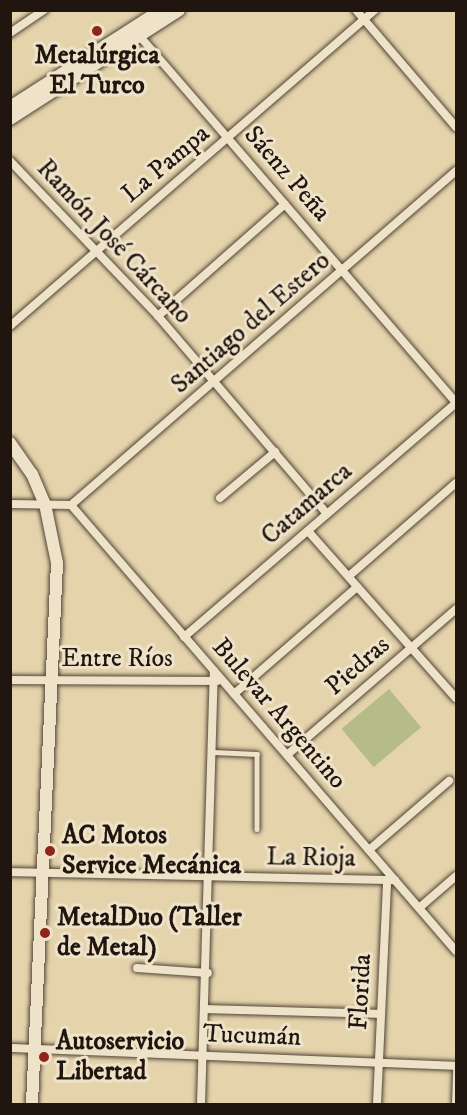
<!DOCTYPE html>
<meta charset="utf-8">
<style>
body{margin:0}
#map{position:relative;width:467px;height:1115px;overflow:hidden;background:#e5d3ac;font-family:"IM FELL DW Pica",serif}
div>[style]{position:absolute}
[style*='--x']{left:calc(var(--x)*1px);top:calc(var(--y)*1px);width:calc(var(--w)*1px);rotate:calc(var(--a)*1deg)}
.green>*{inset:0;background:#b5bc89;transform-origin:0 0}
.roads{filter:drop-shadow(0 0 2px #514536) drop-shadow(0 0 2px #514536)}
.service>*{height:4.5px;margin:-2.25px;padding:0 2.25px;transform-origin:2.25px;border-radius:2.25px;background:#eee2c9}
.minor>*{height:8px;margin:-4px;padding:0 4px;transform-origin:4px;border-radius:4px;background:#eee2c9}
.secondary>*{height:12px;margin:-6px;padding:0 6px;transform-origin:6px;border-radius:6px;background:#eee2c9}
.dots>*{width:16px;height:16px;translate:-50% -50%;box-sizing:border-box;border:3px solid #eee2c9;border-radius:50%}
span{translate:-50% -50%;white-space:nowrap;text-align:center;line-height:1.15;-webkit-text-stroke:6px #eee2c9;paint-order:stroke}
.poi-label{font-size:26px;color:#20160f;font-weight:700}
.left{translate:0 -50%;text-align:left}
.street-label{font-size:26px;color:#20160f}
.frame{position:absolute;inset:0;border:12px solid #20160f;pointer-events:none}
</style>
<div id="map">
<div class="green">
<i style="left:389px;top:689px;width:50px;height:62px;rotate:50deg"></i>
</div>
<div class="roads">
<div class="service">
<i style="--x:213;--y:752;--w:44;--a:2.6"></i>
<i style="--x:257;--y:754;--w:75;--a:90"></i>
<i style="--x:454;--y:1104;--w:38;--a:-88"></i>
</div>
<div class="minor">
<i style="--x:356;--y:10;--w:154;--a:49.5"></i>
<i style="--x:10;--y:33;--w:41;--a:-34.1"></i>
<i style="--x:137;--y:33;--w:488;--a:49.2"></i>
<i style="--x:10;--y:161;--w:214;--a:46.3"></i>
<i style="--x:158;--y:316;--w:260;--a:49.5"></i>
<i style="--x:158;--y:316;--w:169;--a:-41.4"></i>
<i style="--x:10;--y:326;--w:483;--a:-40.9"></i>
<i style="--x:220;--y:498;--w:72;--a:-39.9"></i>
<i style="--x:10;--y:504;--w:61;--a:0.9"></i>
<i style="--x:71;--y:505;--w:589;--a:49.2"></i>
<i style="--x:71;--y:505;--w:510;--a:-40.94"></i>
<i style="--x:308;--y:531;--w:223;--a:48.5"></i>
<i style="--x:349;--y:576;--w:142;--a:-41"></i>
<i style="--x:184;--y:637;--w:359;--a:-40.7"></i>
<i style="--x:10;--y:680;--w:207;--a:0.3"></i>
<i style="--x:234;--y:694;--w:163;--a:-41"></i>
<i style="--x:287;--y:755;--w:223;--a:-40.8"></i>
<i style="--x:369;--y:850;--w:106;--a:-40.8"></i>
<i style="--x:10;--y:872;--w:385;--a:1.2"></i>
<i style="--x:419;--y:908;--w:49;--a:-40.9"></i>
<i style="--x:137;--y:968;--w:71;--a:4"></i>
<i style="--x:207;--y:1009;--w:174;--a:1.6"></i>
<i style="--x:10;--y:1048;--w:446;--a:2.3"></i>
<i style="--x:201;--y:1104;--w:433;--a:-88.3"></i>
<i style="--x:377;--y:1104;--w:223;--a:-87.4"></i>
</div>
<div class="secondary">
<i style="--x:10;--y:107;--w:179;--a:-32.7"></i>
<i style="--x:10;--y:119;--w:201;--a:-32.8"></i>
<i style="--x:10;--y:443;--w:38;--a:55"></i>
<i style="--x:32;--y:474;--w:33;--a:67"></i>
<i style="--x:45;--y:504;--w:60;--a:78.5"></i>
<i style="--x:57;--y:563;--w:542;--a:92.65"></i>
</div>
</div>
<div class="dots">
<i style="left:97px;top:31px;background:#8f2418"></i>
<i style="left:50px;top:851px;background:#8f2418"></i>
<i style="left:45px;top:933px;background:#8f2418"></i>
<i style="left:44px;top:1057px;background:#8f2418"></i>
</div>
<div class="poi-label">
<span style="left:97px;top:71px">Metalúrgica<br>El Turco</span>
<span class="left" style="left:62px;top:851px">AC Motos<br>Service Mecánica</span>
<span class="left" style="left:57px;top:933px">MetalDuo (Taller<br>de Metal)</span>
<span class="left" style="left:56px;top:1057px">Autoservicio<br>Libertad</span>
</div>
<div class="street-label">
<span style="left:166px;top:164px;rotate:-40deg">La Pampa</span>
<span style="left:287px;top:174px;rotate:49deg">Sáenz Peña</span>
<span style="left:114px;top:242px;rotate:47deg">Ramón José Cárcano</span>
<span style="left:251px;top:323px;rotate:-41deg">Santiago del Estero</span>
<span style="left:307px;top:504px;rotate:-41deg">Catamarca</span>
<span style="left:117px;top:659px">Entre Ríos</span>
<span style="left:358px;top:666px;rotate:-41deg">Piedras</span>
<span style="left:279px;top:714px;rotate:49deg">Bulevar Argentino</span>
<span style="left:311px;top:858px;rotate:1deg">La Rioja</span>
<span style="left:361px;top:992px;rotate:-87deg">Florida</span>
<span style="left:252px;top:1036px;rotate:2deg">Tucumán</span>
</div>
<div class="frame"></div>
</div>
